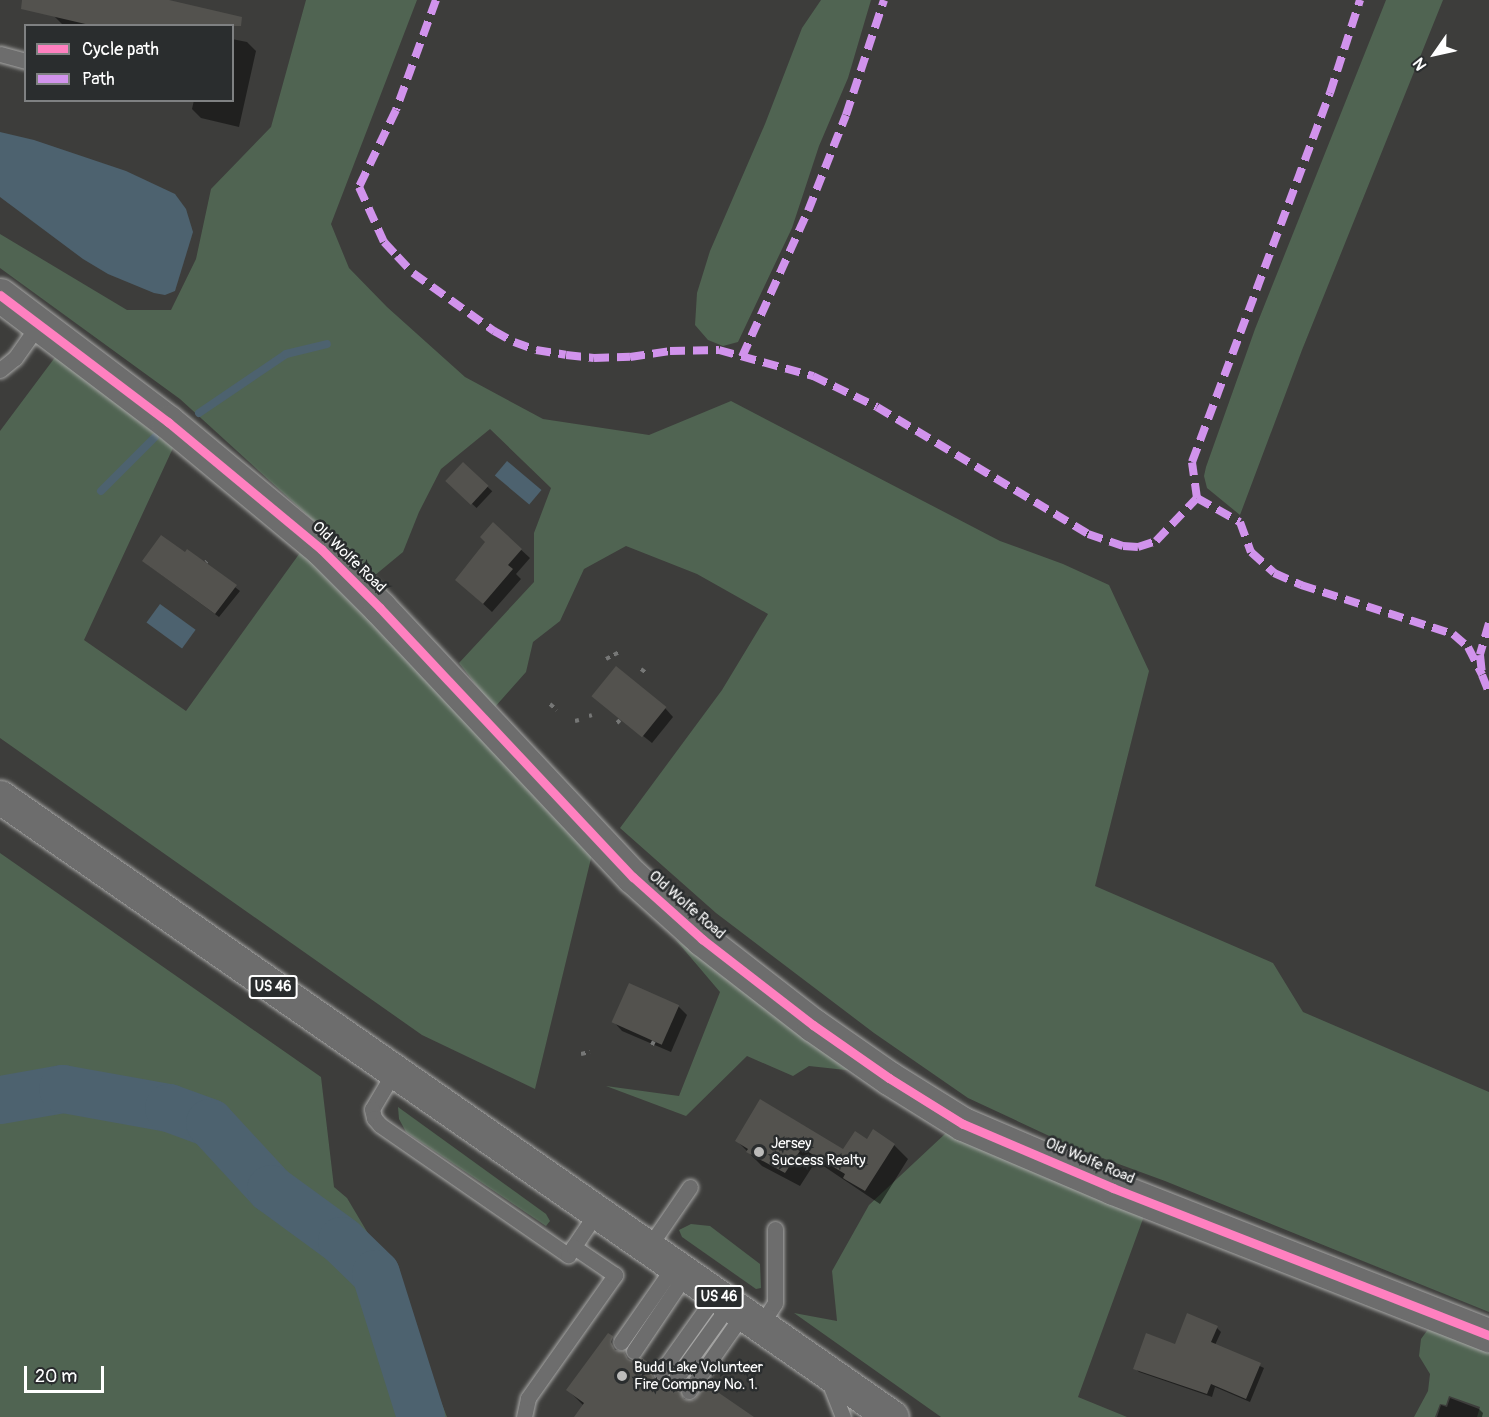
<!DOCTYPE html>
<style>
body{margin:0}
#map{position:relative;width:1489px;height:1417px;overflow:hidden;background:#3d3d3b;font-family:Pangolin,sans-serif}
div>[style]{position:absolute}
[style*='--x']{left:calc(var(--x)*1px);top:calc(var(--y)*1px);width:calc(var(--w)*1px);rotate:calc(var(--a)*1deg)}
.green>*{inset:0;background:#506452}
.water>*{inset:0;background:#4d626f;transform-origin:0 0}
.shadow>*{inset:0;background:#0007;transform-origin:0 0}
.stream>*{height:8px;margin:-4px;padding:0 4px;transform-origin:4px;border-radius:4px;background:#4d626f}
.river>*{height:48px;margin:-24px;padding:0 24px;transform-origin:24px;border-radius:24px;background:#4d626f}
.building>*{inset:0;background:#53524e;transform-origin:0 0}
.path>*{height:4px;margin-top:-2px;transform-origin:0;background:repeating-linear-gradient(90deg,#767776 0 4.5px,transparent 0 9px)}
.roads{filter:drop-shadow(0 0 2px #a8a8a7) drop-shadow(0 0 2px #a8a8a7)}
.lane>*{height:15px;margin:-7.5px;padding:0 7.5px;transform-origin:7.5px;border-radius:7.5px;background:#6d6d6d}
.secondary>*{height:33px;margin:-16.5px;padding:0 16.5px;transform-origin:16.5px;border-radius:16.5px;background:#6d6d6d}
.primary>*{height:33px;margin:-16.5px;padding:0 16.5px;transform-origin:16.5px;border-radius:16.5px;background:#6d6d6d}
.quiet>*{height:8px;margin-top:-4px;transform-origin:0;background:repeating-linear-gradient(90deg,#d193ec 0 15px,transparent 0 23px)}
.cycleway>*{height:9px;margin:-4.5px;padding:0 4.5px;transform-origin:4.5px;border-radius:4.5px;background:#ff80c0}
.dots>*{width:16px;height:16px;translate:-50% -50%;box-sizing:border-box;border:3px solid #2a2d2e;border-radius:50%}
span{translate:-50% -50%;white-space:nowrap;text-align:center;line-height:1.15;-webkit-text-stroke:5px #2a2d2e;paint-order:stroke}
.shield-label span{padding:2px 4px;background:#2a2d2e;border:2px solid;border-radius:4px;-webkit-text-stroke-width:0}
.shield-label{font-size:14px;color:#fff;font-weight:700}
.street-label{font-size:15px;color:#fff}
.poi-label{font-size:15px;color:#fff}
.left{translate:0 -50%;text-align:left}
.legend{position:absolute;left:24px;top:24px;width:210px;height:78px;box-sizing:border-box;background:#2a2d2e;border:2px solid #7f8182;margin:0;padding:8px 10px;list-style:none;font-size:18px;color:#fff}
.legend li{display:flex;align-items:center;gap:12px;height:30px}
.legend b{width:30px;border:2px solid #7f8182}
.north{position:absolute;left:1405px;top:24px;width:60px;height:60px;-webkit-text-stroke:4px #2a2d2e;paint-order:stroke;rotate:236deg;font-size:16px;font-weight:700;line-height:24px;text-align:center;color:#fff}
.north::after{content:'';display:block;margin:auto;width:21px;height:27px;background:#fff;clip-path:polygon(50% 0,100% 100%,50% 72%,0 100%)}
.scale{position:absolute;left:24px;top:1366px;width:80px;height:27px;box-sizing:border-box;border:3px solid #fff;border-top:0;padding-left:8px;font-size:18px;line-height:21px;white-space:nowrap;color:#fff;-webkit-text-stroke:4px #2a2d2e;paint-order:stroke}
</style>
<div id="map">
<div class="green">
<i style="clip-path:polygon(306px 0,417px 0,331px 224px,349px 268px,387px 307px,465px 377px,543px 419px,649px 435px,731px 401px,1000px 541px,1063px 564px,1109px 585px,1149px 671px,1095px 886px,1273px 963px,1303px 1012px,1489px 1092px,1489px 1312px,1165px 1181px,1075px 1148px,968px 1098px,874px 1033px,716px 913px,620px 828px,722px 690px,768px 614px,697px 574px,626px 546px,584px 569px,560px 621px,533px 642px,526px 672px,494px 708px,459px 663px,534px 582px,534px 533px,551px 488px,490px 429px,441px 469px,419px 512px,403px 552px,374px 576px,180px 399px,0 268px,0 234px,127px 310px,171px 310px,196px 259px,211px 189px,271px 127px)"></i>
<i style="clip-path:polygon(821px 0,871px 0,848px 78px,819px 146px,792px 228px,738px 342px,723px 346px,708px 340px,695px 325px,697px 293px,710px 251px,765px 124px,802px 28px)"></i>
<i style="clip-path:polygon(1386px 0,1443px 0,1302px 350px,1240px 515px,1207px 488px,1204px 476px,1206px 467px,1255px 329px)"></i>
<i style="clip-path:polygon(56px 356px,173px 448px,84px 640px,186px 711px,302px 550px,594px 846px,535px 1089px,422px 1035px,0 738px,0 431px)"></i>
<i style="clip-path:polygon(0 853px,321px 1077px,334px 1187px,347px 1198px,388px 1267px,447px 1417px,0 1417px)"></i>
<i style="clip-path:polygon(675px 939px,855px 1071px,809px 1066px,793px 1076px,747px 1056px,686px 1116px,606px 1086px,679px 1096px,720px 992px)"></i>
<i style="clip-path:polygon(398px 1107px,546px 1214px,550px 1221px,546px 1226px,406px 1132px,399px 1119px)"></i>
<i style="clip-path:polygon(946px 1133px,1144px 1216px,1078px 1397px,1127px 1417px,941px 1417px,794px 1313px,837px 1321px,832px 1271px,869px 1205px)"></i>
<i style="clip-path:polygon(691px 1224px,710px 1226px,760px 1264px,761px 1288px,756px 1289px,682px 1237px,679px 1230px)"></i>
<i style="clip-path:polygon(1429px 1328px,1489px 1353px,1489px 1417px,1477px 1417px,1480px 1407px,1449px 1396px,1446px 1405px,1440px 1404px,1435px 1417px,1414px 1417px,1428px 1391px,1430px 1374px,1419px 1356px,1421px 1339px)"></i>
</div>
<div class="water">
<i style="clip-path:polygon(0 132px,34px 140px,126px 171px,175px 194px,186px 209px,193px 232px,175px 291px,165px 295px,154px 293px,108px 274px,83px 259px,0 197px)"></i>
<i style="left:507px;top:461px;width:45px;height:19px;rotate:40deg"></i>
<i style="left:160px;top:604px;width:44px;height:23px;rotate:36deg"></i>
</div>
<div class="shadow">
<i style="clip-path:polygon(57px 0,162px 0,221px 26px,68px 26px,62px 24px,53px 15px)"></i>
<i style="clip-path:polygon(232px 39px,247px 42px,256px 51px,239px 127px,201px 118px,192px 109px,194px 100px,232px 100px)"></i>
<i style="left:463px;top:464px;width:40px;height:23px;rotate:43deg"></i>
<i style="clip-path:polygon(493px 524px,530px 558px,516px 574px,521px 579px,492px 612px,466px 588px)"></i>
<i style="clip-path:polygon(188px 551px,240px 591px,219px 617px,148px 565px,186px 554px)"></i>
<i style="clip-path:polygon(593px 696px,665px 708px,673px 717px,652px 743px)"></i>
<i style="clip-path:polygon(678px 1006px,687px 1015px,671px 1052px,622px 1031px,614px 1022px)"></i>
<i style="clip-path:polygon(737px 1141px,843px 1151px,868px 1141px,894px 1145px,908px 1159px,880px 1204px,816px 1161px,800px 1186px,762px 1166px)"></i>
<i style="clip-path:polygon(1217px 1328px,1221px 1332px,1215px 1345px,1264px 1368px,1250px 1402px,1215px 1387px,1212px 1397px,1139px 1372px,1135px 1368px)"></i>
<i style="clip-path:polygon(612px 1338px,633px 1362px,652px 1367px,674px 1391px,679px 1390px,690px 1401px,747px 1417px,576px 1417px,584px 1406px,568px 1390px)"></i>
<i style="clip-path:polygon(1450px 1398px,1479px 1409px,1483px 1413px,1482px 1417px,1437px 1417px,1441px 1405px,1447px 1407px)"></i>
</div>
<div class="stream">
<i style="--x:199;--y:413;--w:105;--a:-34.1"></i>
<i style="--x:286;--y:354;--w:42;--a:-13.7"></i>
<i style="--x:101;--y:491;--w:76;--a:-45"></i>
</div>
<div class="river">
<i style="--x:0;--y:1100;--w:64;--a:-9.9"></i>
<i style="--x:63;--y:1089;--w:108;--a:10.2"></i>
<i style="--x:169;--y:1108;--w:44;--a:20.1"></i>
<i style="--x:210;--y:1123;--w:90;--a:47.3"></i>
<i style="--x:271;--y:1189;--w:88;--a:36.2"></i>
<i style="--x:342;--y:1241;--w:47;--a:44.1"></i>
<i style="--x:376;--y:1274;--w:150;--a:72.5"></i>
</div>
<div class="building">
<i style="clip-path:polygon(22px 0,169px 0,242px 17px,241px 26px,94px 26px,21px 9px)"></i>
<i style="left:463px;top:462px;width:35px;height:26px;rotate:43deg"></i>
<i style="clip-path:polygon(493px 522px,522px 549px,508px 565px,513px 569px,483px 604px,455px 580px,485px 542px,480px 537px)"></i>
<i style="clip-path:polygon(161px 535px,185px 552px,187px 549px,237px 585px,215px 614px,142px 561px)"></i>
<i style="left:616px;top:666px;width:65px;height:39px;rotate:39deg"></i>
<i style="left:629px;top:983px;width:55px;height:43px;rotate:24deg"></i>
<i style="clip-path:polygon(760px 1099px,843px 1149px,855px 1131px,867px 1139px,873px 1129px,895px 1144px,865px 1191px,846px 1180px,843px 1178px,845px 1174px,802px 1148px,785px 1173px,746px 1152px,748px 1149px,735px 1141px)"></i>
<i style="clip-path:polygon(1187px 1313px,1218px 1326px,1211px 1342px,1261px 1363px,1246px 1399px,1211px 1384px,1207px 1394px,1133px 1369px,1146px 1333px,1175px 1344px)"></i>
<i style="clip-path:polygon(608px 1333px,613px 1336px,611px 1342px,615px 1350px,624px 1351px,628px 1359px,633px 1361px,641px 1357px,653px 1366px,651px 1372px,655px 1380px,665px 1381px,673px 1390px,680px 1388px,684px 1399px,694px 1400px,706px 1384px,754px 1417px,574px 1417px,584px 1403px,566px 1390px)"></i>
</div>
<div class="path">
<i style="--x:206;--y:562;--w:1;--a:-45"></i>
<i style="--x:606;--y:659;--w:15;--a:-28"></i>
<i style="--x:641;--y:669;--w:5;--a:37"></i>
<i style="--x:550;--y:704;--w:9;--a:41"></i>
<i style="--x:589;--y:716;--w:3;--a:-18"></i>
<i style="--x:575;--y:721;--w:4;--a:-14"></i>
<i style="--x:617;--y:723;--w:4;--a:-45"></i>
<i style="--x:652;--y:1045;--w:4;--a:-63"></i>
<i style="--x:581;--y:1054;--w:9;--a:-13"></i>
</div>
<div class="roads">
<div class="lane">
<i style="--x:0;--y:54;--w:27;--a:15"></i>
<i style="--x:0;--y:370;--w:19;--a:-39"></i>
<i style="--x:15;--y:358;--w:42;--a:-54.8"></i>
<i style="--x:394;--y:1072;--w:43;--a:120.7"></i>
<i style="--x:372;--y:1109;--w:9;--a:77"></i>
<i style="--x:374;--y:1118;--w:9;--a:49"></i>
<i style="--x:380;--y:1125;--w:229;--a:34.7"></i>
<i style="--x:568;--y:1255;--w:52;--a:-56"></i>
<i style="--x:648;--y:1248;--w:74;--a:-55.5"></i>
<i style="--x:760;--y:1326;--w:27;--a:-57"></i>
<i style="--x:775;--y:1303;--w:74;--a:-90"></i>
<i style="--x:621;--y:1342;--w:93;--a:-55.1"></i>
<i style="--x:634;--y:1351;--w:93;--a:-56"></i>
<i style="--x:661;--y:1372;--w:95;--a:-54.5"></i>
<i style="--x:828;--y:1379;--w:41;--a:68.5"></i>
<i style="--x:675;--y:1380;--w:92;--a:-54.2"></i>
<i style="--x:689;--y:1391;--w:94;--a:-55"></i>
<i style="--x:524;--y:1417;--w:19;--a:-78"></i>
<i style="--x:528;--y:1398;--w:151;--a:-54.7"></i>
<i style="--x:615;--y:1275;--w:50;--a:-145.7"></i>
</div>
<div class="secondary">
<i style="--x:0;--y:295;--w:211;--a:37.1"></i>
<i style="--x:168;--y:422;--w:199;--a:39.7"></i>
<i style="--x:321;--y:549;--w:83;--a:45"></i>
<i style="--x:380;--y:608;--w:369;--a:46.8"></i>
<i style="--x:633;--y:877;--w:93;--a:41.9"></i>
<i style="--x:702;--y:939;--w:140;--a:37.8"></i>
<i style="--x:813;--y:1025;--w:93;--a:34.9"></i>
<i style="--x:889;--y:1078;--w:87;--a:31.9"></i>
<i style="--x:963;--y:1124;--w:163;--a:23.1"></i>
<i style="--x:1113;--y:1188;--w:404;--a:21.4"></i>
</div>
<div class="primary">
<i style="--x:0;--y:797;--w:1086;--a:34.8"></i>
</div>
</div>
<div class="quiet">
<i style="--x:436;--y:0;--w:117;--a:110"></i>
<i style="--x:396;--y:110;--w:85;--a:115.7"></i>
<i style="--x:359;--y:187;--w:60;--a:65.6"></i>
<i style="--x:384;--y:242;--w:19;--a:47"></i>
<i style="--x:397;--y:256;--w:23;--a:47"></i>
<i style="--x:413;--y:273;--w:100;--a:35.6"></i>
<i style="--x:494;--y:331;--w:23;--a:29"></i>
<i style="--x:514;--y:342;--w:23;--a:20"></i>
<i style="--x:536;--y:350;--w:30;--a:9"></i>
<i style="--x:566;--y:355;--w:28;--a:6"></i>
<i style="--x:594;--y:358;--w:36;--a:-2"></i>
<i style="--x:630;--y:357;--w:40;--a:-8.5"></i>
<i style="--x:670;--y:351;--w:49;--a:-1.2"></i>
<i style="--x:719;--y:350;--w:98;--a:15.5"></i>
<i style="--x:813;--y:376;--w:71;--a:25.8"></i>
<i style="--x:877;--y:407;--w:246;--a:31"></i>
<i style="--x:1088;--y:534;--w:37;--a:19"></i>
<i style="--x:1123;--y:546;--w:15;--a:4"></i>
<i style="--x:1138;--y:547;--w:19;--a:-18"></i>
<i style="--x:1156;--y:541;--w:59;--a:-46.4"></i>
<i style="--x:742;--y:357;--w:160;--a:-65.7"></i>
<i style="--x:808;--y:211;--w:103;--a:-68.4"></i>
<i style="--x:846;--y:115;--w:121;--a:-71.7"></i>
<i style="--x:1197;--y:498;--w:36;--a:-98"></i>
<i style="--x:1192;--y:462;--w:394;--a:-69.5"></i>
<i style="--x:1330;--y:93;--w:98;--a:-72.1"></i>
<i style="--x:1197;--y:498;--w:49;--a:29.2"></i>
<i style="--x:1240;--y:522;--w:32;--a:70"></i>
<i style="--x:1251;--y:552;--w:31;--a:42"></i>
<i style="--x:1274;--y:573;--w:30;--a:24"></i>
<i style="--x:1301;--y:585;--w:160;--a:17.9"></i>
<i style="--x:1453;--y:634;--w:20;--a:41"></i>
<i style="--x:1468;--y:647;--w:31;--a:63"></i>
<i style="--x:1489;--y:623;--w:33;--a:106"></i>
<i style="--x:1480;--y:655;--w:20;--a:84"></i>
<i style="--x:1482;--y:675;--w:18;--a:68"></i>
</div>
<div class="cycleway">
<i style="--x:0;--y:295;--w:211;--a:37.1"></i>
<i style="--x:168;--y:422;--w:199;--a:39.7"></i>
<i style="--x:321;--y:549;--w:83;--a:45"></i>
<i style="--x:380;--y:608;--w:369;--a:46.8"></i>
<i style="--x:633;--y:877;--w:93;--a:41.9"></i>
<i style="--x:702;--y:939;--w:140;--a:37.8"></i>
<i style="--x:813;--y:1025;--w:93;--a:34.9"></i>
<i style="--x:889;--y:1078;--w:87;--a:31.9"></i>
<i style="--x:963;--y:1124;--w:163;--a:23.1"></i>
<i style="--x:1113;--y:1188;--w:404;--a:21.4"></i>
</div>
<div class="dots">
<i style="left:759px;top:1152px;background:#bbbbba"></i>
<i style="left:622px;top:1376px;background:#bbbbba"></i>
</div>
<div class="shield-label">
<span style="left:273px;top:987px">US 46</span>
<span style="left:719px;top:1297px">US 46</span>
</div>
<div class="street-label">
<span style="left:349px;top:557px;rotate:44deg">Old Wolfe Road</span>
<span style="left:687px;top:905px;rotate:41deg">Old Wolfe Road</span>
<span style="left:1090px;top:1161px;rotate:23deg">Old Wolfe Road</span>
</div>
<div class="poi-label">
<span class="left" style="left:771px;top:1152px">Jersey<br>Success Realty</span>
<span class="left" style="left:634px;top:1376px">Budd Lake Volunteer<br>Fire Compnay No. 1.</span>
</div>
<ul class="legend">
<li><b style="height:8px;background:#ff80c0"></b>Cycle path</li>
<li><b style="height:8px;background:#d193ec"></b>Path</li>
</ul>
<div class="north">N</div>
<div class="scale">20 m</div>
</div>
